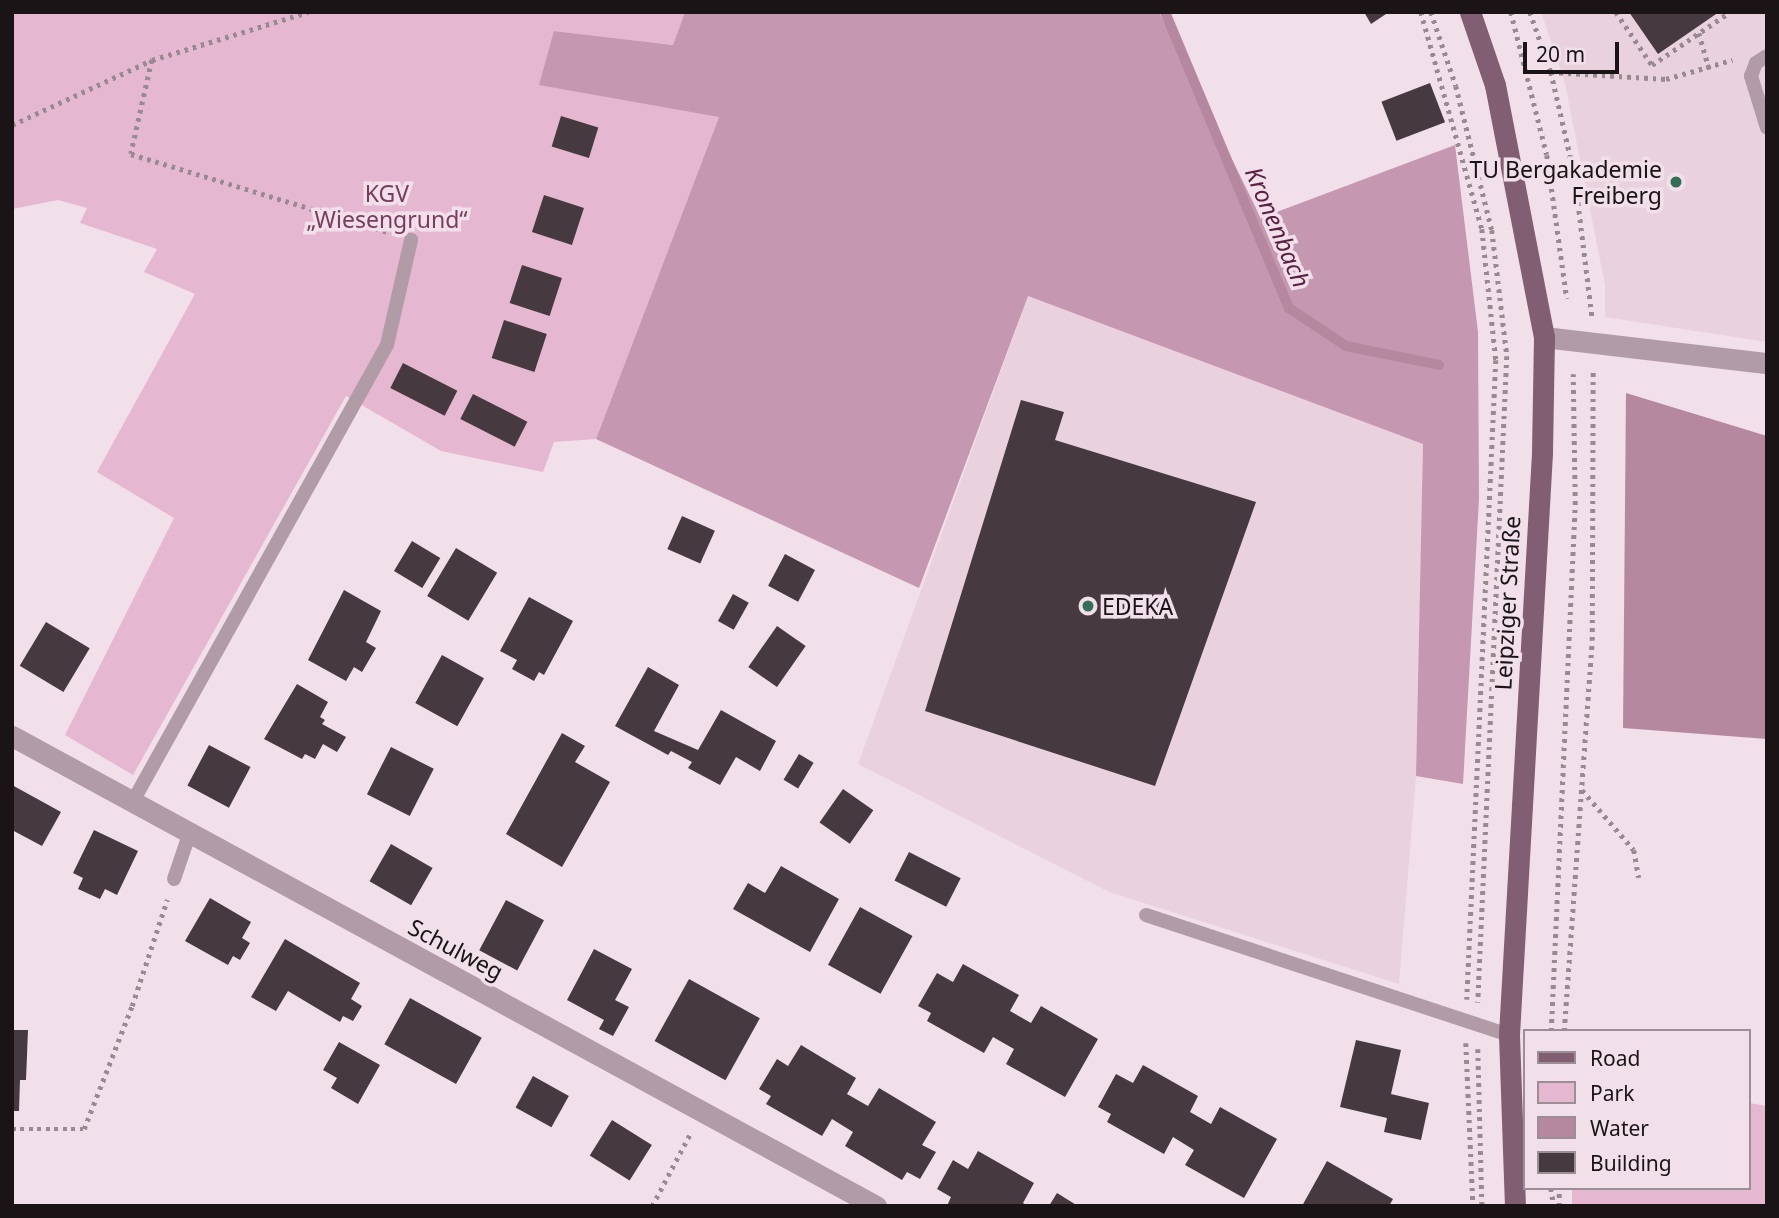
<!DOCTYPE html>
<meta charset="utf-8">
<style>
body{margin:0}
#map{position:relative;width:1779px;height:1218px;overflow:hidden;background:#f1e0e9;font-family:"Noto Sans",sans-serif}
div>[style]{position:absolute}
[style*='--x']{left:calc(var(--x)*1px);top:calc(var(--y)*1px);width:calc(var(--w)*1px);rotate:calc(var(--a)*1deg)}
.built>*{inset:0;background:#e9d1dd}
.green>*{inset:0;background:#e6b7d0}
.forest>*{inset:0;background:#c597b0}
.water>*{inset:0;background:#b588a0}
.stream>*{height:10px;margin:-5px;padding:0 5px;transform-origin:5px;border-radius:5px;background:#b588a0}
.building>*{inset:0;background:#463940;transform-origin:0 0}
.path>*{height:4.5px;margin-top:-2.25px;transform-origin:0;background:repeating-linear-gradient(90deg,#978a91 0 3.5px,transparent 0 8.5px)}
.lane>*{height:14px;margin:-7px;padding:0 7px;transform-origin:7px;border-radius:7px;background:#b09ba6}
.street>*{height:21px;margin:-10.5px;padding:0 10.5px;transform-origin:10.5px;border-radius:10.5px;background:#b09ba6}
.primary>*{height:21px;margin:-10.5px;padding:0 10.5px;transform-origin:10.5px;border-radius:10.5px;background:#825e72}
.dots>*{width:19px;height:19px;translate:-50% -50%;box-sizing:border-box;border:4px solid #f1e0e9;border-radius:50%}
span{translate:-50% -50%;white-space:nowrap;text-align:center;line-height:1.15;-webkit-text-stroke:7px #f1e0e9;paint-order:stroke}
.poi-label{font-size:23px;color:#1a1417}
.right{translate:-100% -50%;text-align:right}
.left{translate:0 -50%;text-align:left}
.park-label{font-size:23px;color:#783c5f}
.street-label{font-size:23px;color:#1a1417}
.water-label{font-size:24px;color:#5a2144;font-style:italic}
.frame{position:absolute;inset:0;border:14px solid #1a1417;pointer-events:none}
.legend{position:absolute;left:1523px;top:1029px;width:228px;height:161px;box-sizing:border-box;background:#f1e0e9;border:2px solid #9b8e95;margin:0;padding:9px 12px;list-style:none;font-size:21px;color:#1a1417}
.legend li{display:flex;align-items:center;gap:14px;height:35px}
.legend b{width:35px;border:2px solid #9b8e95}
.scale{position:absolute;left:1523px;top:42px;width:96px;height:32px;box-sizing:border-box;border:4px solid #1a1417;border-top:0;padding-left:9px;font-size:21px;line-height:24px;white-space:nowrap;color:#1a1417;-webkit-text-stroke:5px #f1e0e9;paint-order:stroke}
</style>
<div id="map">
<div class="built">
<i style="clip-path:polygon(1541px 12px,1767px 12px,1767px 342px,1605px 317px,1605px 285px,1564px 79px)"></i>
<i style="clip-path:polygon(1028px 296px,1423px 444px,1416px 776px,1399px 984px,1109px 892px,858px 764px)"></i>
</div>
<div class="green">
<i style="clip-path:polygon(12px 12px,685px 12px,673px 45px,554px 31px,719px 117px,596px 439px,554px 442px,543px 472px,441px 451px,346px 396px,133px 775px,65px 735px,174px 518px,97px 472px,195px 294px,144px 272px,157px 249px,80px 223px,87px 208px,58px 200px,12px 209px)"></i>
<i style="clip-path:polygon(1749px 1103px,1767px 1106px,1767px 1206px,1572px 1206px,1572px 1188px,1749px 1188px)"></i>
</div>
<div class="forest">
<i style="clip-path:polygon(685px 12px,1159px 12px,1261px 218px,1455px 145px,1478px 332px,1479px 499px,1463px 784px,1416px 776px,1423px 444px,1028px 296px,919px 588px,596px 439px,719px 117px,539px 85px,554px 31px,673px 45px)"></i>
</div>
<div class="water">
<i style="clip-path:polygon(1626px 393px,1767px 436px,1767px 739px,1623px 728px)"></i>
</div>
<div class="stream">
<i style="--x:1165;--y:12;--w:321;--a:67.3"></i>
<i style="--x:1289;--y:308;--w:69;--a:33.7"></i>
<i style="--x:1346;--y:346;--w:95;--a:11.5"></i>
</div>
<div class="building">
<i style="clip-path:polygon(1364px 12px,1389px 12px,1371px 24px)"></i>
<i style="clip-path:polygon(1629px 12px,1719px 12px,1658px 54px)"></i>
<i style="left:1430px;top:83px;width:42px;height:52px;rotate:69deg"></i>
<i style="left:561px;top:116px;width:39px;height:32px;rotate:17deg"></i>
<i style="left:544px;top:195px;width:42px;height:39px;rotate:18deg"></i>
<i style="left:522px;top:265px;width:42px;height:40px;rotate:18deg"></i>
<i style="left:504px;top:320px;width:45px;height:40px;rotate:18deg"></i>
<i style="left:403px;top:363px;width:61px;height:28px;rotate:27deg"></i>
<i style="left:473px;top:394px;width:61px;height:28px;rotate:27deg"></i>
<i style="clip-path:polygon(1021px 400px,1064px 412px,1055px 440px,1256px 502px,1155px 786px,925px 711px)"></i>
<i style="left:682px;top:516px;width:36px;height:36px;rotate:24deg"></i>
<i style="left:412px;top:541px;width:33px;height:35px;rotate:31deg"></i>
<i style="left:456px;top:548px;width:48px;height:56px;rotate:31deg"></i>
<i style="left:785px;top:554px;width:34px;height:36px;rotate:28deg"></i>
<i style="clip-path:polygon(344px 590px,381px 611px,366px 642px,376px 648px,362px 672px,354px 667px,346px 681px,308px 660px)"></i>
<i style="left:733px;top:594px;width:18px;height:31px;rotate:29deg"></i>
<i style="clip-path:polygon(529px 597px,573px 621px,544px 675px,539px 672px,534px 681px,512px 669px,517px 660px,500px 651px)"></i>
<i style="left:46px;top:622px;width:51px;height:51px;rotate:31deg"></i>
<i style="left:777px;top:626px;width:35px;height:50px;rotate:35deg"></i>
<i style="left:442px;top:655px;width:48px;height:55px;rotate:29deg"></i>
<i style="clip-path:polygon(648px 667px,679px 685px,654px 731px,698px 750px,721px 710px,776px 741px,760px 771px,736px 757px,720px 785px,688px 768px,692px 762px,671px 751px,668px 755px,615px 726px)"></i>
<i style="clip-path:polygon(297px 684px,328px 702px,320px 717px,325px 720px,322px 724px,346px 737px,337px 752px,323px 744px,315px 759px,305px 754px,302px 759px,264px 739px)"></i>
<i style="clip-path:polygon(562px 733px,585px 746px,575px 762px,610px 782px,562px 867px,506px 834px)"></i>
<i style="left:209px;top:745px;width:47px;height:46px;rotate:28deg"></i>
<i style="left:391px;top:747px;width:48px;height:53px;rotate:27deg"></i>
<i style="left:799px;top:754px;width:17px;height:30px;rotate:31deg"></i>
<i style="clip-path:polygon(12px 785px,61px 812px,42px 846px,12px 830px)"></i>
<i style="left:843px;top:789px;width:37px;height:41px;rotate:35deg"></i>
<i style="clip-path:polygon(94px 830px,138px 851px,117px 895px,105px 889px,100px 899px,78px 889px,83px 878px,73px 873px)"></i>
<i style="left:391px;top:844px;width:48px;height:43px;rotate:30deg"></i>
<i style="left:909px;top:852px;width:58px;height:32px;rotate:27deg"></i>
<i style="clip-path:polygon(781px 866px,839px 899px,810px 952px,733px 909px,748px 883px,765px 893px)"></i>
<i style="clip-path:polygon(210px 898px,251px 922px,242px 938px,250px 943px,240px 960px,233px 956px,228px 965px,185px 941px)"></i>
<i style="left:506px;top:900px;width:43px;height:57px;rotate:28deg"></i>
<i style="left:860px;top:907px;width:60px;height:66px;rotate:29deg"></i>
<i style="clip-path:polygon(285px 939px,360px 983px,351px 999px,362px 1006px,353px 1021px,343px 1016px,340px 1022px,288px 991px,276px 1011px,251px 997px)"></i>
<i style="clip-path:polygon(594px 949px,632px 969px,615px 1000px,629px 1007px,613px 1036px,599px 1029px,604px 1020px,567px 1000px)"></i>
<i style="clip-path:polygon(963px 964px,1019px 995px,1010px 1011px,1031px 1023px,1041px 1006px,1098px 1039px,1065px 1097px,1006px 1064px,1014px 1049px,993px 1037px,984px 1053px,927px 1021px,931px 1013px,918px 1006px,937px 973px,953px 982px)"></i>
<i style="left:689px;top:979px;width:81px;height:71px;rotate:29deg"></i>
<i style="left:410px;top:998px;width:82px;height:53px;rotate:29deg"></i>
<i style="clip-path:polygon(12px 1030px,28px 1030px,26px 1080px,20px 1080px,19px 1111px,12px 1111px)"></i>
<i style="clip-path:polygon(1356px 1040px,1401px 1050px,1391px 1094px,1429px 1103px,1421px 1140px,1384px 1132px,1387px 1118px,1340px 1107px)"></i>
<i style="clip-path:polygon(339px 1042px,380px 1065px,358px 1104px,331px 1088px,337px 1078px,323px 1070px)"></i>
<i style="clip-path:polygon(801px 1045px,856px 1078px,847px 1094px,868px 1106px,879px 1088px,936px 1122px,922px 1145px,936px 1152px,920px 1179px,907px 1172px,902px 1180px,845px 1146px,853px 1132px,832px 1119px,822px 1136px,766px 1104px,771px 1096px,759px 1089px,777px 1059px,788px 1066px)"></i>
<i style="clip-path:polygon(1143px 1065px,1198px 1096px,1190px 1112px,1211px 1124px,1220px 1107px,1277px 1139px,1244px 1198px,1185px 1165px,1194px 1150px,1173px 1137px,1164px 1154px,1107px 1122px,1111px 1114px,1098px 1107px,1116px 1074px,1133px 1083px)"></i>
<i style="left:533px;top:1076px;width:41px;height:36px;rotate:29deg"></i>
<i style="left:612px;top:1120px;width:47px;height:42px;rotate:32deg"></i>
<i style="clip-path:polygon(978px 1151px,1034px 1183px,1023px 1203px,1028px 1206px,947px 1206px,951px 1197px,937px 1189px,953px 1160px,968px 1169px)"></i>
<i style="clip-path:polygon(1327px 1161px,1393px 1199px,1389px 1206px,1302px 1206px)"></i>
<i style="clip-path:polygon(1057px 1193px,1078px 1206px,1049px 1206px)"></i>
</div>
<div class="path">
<i style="--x:1421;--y:12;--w:225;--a:74.3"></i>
<i style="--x:1482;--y:229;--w:132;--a:83.9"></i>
<i style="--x:1496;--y:360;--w:640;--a:92.6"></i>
<i style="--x:1431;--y:12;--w:78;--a:71.3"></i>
<i style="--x:1456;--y:86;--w:148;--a:76"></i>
<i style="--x:1492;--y:230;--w:127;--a:83.2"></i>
<i style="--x:1507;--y:356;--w:647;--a:92.57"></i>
<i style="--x:1511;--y:12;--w:147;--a:75.9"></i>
<i style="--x:1547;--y:155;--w:145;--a:82.1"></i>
<i style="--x:1530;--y:12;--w:64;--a:70.7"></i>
<i style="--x:1551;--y:72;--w:108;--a:77.1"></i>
<i style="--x:1575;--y:177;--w:140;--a:83"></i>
<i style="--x:1616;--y:12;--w:64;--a:55.8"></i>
<i style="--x:1652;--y:65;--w:94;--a:-34.2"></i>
<i style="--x:1699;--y:33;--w:37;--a:74"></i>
<i style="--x:152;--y:60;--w:96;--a:102.6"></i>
<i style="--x:131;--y:154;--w:272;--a:16.9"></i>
<i style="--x:1551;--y:72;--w:115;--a:3.5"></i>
<i style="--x:1666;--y:79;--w:69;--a:-16.1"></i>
<i style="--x:12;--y:125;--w:154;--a:-24.9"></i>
<i style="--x:152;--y:60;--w:163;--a:-17.1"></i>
<i style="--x:1582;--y:790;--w:79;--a:49.1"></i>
<i style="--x:1634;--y:850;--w:28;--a:80"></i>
<i style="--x:1551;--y:1031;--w:528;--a:-87.39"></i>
<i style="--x:1575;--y:504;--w:130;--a:-90.9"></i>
<i style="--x:1564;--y:1031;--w:392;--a:-85.9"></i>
<i style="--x:1592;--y:640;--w:270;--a:-89.8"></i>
<i style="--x:1466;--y:1043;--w:163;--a:87.5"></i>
<i style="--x:1478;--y:1049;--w:157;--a:88.5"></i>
<i style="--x:12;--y:1129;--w:72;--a:0"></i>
<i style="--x:84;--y:1129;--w:132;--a:-68.7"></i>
<i style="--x:132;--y:1006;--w:112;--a:-71.7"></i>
<i style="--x:1551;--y:1188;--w:18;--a:81"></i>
<i style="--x:652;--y:1206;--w:84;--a:-62.2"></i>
<i style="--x:1559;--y:1206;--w:18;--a:-90"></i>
</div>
<div class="lane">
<i style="--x:1767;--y:56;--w:13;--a:148"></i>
<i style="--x:1756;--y:63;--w:14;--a:111"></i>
<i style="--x:1751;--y:76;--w:54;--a:72.9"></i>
<i style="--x:132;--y:803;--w:524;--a:-60.89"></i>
<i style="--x:387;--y:345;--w:108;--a:-77.1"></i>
<i style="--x:174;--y:879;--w:46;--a:-71.2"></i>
<i style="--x:1146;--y:915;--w:382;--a:18.3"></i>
</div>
<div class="street">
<i style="--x:1544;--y:337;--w:225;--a:6.7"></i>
<i style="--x:12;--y:736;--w:984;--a:28.55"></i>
</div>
<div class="primary">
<i style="--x:1470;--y:12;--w:77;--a:71.1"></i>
<i style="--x:1495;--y:85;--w:257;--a:79"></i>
<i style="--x:1544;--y:337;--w:116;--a:91"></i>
<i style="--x:1542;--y:453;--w:583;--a:93.25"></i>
<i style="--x:1509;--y:1035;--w:171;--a:88"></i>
</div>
<div class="dots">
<i style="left:1676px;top:182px;background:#356e57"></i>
<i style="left:1088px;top:606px;background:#356e57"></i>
</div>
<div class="poi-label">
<span class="right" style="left:1662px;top:182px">TU Bergakademie<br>Freiberg</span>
<span class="left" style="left:1102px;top:606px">EDEKA</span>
</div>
<div class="park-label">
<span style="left:387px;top:206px">KGV<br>„Wiesengrund“</span>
</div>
<div class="street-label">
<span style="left:1507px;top:603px;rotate:-87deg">Leipziger Straße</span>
<span style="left:456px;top:949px;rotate:28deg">Schulweg</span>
</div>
<div class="water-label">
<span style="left:1278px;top:227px;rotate:67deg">Kronenbach</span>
</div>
<div class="frame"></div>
<ul class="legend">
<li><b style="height:9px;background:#825e72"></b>Road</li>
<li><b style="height:19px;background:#e6b7d0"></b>Park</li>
<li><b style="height:19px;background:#b588a0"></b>Water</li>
<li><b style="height:19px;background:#463940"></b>Building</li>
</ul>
<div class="scale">20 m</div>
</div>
